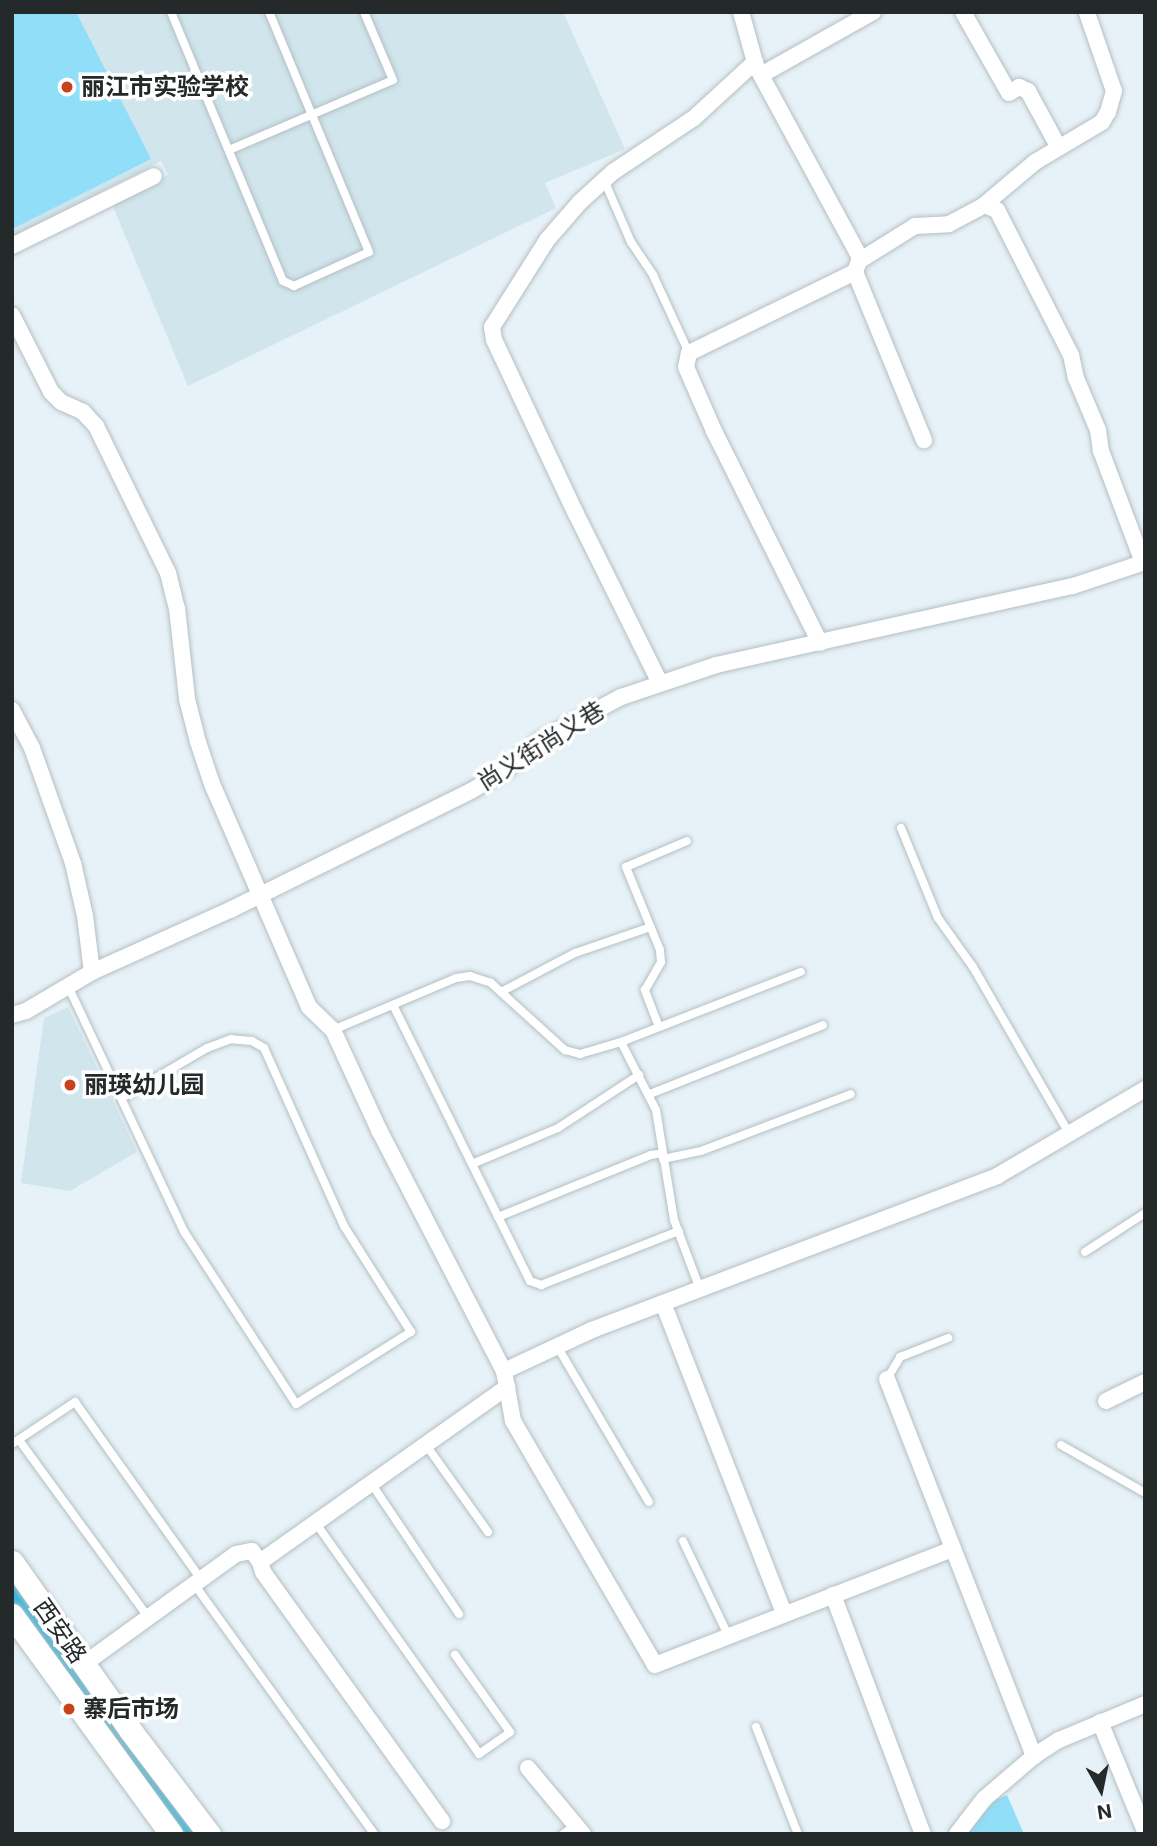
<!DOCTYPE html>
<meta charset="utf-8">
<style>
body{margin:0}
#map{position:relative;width:1157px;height:1846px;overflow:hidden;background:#e6f2f7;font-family:Inter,"Noto Sans SC",sans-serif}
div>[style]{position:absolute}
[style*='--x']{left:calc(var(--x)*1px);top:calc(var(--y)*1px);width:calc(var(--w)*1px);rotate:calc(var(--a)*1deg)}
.built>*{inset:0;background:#d0e5ec}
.green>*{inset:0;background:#90def8}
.water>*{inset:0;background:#34b8de}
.roads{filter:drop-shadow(0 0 2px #b4bfc4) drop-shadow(0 0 2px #b4bfc4)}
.lane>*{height:8px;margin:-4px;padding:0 4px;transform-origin:4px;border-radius:4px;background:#fff}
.street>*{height:16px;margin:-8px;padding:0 8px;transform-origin:8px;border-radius:8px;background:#fff}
.secondary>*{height:23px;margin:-11.5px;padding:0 11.5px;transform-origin:11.5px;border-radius:11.5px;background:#fff}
.dots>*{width:19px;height:19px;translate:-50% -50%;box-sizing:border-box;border:4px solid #fff;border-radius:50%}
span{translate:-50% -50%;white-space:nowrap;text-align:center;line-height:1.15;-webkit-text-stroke:7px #fff;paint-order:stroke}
.poi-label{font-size:24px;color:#24292a;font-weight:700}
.left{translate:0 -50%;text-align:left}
.street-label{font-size:24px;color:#24292a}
.frame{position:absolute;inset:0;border:14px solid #24292a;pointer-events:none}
.north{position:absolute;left:1066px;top:1755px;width:70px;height:70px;-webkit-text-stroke:5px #fff;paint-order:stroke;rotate:171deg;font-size:19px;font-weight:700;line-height:28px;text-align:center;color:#24292a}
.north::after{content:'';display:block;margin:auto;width:24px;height:32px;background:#24292a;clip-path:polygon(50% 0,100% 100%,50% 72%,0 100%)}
</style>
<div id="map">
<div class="built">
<i style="clip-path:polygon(12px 12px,563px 12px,625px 149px,545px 183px,556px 208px,188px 386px,111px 202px,168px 175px,161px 161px,12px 237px)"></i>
<i style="clip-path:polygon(68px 1007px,137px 1152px,70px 1191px,21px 1183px,44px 1018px)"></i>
</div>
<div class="green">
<i style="clip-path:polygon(12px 12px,76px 12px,151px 159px,12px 229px)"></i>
<i style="clip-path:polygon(1007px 1795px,1024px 1834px,967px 1834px,995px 1800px)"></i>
</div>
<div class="water">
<i style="clip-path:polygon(12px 1573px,200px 1834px,179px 1834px,103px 1728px,12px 1602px)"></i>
</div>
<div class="roads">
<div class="lane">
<i style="--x:171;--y:12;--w:291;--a:67.4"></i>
<i style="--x:283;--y:281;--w:12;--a:24"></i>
<i style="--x:294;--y:286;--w:82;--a:-24.4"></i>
<i style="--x:369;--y:252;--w:260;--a:-112.6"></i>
<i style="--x:229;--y:150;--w:178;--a:-23.1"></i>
<i style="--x:393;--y:80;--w:74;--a:-113.1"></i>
<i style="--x:604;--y:180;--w:68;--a:66.5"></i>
<i style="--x:631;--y:242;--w:40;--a:56"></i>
<i style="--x:653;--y:275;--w:86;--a:65.2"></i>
<i style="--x:901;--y:828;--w:97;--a:67.7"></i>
<i style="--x:938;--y:918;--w:60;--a:54.5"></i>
<i style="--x:973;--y:967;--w:192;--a:60"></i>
<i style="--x:68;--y:986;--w:273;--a:64.7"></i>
<i style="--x:185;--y:1233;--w:204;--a:57"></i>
<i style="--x:296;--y:1404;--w:136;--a:-32.1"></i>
<i style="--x:411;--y:1332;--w:125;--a:-122.3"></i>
<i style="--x:344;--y:1226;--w:195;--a:-114.2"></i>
<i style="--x:264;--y:1048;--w:14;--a:-150"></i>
<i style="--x:252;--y:1041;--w:21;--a:-175"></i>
<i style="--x:231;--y:1039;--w:26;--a:159"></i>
<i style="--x:207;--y:1048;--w:97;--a:149.7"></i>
<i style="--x:501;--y:992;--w:84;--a:-27.8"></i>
<i style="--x:575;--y:953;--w:80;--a:-18.9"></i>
<i style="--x:393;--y:1005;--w:308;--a:63.6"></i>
<i style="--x:530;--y:1281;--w:12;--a:20"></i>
<i style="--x:541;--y:1285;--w:148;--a:-21.4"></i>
<i style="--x:659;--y:1027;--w:40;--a:-111"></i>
<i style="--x:645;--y:990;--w:32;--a:-60"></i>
<i style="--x:661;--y:962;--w:12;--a:-95"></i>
<i style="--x:660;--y:950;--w:90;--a:-112.3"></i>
<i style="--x:626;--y:867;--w:66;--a:-23.1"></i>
<i style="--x:333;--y:1030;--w:134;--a:-22.9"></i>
<i style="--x:456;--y:978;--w:14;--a:-8"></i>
<i style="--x:470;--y:976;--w:22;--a:18"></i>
<i style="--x:491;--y:983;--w:100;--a:42.2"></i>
<i style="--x:565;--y:1050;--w:16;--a:15"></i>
<i style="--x:580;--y:1054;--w:43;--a:-16.3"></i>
<i style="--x:621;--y:1042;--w:193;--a:-21.3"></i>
<i style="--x:621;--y:1042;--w:76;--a:62.8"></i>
<i style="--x:656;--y:1110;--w:111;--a:80.7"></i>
<i style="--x:674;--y:1220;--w:74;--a:69.4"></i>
<i style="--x:650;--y:1094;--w:186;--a:-21.7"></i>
<i style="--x:663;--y:1159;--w:39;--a:-12"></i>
<i style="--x:701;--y:1151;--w:160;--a:-20.8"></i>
<i style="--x:472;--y:1164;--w:93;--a:-22.7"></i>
<i style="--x:558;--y:1128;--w:97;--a:-33.2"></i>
<i style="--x:498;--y:1217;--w:165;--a:-22.1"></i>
<i style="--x:651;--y:1155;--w:12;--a:-9"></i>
<i style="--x:1085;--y:1252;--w:72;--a:-33"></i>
<i style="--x:557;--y:1346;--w:181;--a:59.5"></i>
<i style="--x:887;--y:1379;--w:26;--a:-59"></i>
<i style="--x:900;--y:1357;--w:52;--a:-21.6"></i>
<i style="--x:19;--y:1440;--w:219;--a:53.9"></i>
<i style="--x:12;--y:1444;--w:76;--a:-33.7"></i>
<i style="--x:75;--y:1402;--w:217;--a:54.6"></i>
<i style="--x:426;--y:1445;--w:107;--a:54.5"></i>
<i style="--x:1061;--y:1445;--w:97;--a:29.7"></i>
<i style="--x:371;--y:1483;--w:158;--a:56.1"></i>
<i style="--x:315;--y:1522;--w:284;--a:54.7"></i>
<i style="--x:479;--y:1754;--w:38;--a:-35"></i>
<i style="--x:510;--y:1732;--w:95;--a:-125.5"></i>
<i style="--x:683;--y:1541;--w:104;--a:64.4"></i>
<i style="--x:194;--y:1584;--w:308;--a:54.2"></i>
<i style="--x:756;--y:1727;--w:115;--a:68.6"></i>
<i style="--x:563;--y:1834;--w:16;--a:-35"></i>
</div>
<div class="street">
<i style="--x:741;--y:12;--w:56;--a:74.5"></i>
<i style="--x:756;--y:66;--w:216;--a:61.5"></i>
<i style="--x:859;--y:256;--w:5;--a:90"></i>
<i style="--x:859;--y:261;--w:12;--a:110"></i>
<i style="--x:855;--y:272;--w:185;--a:154"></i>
<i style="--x:689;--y:353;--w:14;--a:102"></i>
<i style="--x:686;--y:367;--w:70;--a:66.4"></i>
<i style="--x:714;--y:431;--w:237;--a:63.4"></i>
<i style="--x:963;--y:12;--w:93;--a:60.4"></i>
<i style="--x:1009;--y:93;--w:12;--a:-31"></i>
<i style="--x:1019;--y:87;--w:10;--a:24"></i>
<i style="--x:1028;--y:91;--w:63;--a:61.4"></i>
<i style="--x:761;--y:75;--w:129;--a:-29.4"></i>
<i style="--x:984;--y:205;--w:67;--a:-40.1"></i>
<i style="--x:1035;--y:162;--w:78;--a:-30.8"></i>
<i style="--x:1102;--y:122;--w:12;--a:-59"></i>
<i style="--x:1108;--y:112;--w:22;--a:-74"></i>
<i style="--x:1114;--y:91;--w:83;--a:-109.1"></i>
<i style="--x:12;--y:246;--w:158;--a:-26.2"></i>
<i style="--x:859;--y:261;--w:66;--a:-32"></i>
<i style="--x:915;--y:226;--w:34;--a:-3"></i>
<i style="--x:949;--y:224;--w:40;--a:-28"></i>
<i style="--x:984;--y:205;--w:14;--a:21"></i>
<i style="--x:997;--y:210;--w:163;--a:63"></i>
<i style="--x:1071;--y:355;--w:24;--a:78"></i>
<i style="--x:1076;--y:378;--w:56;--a:67.1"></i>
<i style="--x:1098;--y:430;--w:21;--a:82"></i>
<i style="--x:1101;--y:451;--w:119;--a:69.3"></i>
<i style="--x:855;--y:272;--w:182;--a:67.7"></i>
<i style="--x:12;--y:315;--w:86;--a:63.1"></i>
<i style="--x:51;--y:392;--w:14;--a:45"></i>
<i style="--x:61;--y:402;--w:24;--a:24"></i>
<i style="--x:83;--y:412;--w:19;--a:47"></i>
<i style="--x:96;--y:426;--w:164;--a:63.9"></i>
<i style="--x:168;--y:573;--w:36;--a:76"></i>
<i style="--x:177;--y:608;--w:92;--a:83.7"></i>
<i style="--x:187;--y:699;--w:44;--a:75.7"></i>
<i style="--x:198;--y:742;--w:44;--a:71.6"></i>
<i style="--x:212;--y:784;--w:243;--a:66.5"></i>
<i style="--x:309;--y:1007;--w:33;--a:44"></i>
<i style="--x:333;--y:1030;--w:110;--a:65.3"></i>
<i style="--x:379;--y:1130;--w:271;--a:62.6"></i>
<i style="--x:504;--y:1371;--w:51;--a:79.8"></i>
<i style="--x:513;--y:1421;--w:282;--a:59.8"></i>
<i style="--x:655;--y:1665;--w:320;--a:-21.3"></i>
<i style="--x:660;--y:683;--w:189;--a:-116.4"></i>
<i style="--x:576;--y:514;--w:192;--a:-115.2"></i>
<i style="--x:494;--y:340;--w:13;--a:-99"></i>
<i style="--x:492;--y:327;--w:103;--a:-57.7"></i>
<i style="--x:547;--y:240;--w:50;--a:-49"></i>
<i style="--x:580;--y:202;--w:45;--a:-42.3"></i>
<i style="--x:613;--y:172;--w:97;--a:-33.7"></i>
<i style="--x:694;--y:118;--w:83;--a:-42.6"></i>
<i style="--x:12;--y:710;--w:43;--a:62.2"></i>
<i style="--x:32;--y:748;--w:122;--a:70.4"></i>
<i style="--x:73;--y:863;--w:54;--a:77.2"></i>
<i style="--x:85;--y:916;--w:56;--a:82.9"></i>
<i style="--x:12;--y:1015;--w:15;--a:-16"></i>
<i style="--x:26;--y:1011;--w:77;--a:-30.6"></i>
<i style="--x:92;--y:972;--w:151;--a:-24.2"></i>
<i style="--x:230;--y:910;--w:269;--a:-26.3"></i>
<i style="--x:471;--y:791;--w:41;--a:-31"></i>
<i style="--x:506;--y:770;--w:46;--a:-40.6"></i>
<i style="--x:541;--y:740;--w:91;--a:-28.3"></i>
<i style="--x:621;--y:697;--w:100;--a:-18.6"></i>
<i style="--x:716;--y:665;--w:366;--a:-12.5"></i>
<i style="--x:1073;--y:586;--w:76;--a:-18.4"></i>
<i style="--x:663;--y:1303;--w:334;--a:68.7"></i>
<i style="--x:504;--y:1371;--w:97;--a:-25"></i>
<i style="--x:592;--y:1330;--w:433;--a:-20.8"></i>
<i style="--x:997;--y:1176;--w:172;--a:-30.4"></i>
<i style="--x:887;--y:1379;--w:405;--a:68.7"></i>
<i style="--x:1106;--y:1401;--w:43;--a:-26"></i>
<i style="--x:260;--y:1562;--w:10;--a:73"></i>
<i style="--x:263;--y:1572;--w:307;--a:54.3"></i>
<i style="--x:833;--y:1595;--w:255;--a:69.4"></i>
<i style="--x:84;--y:1664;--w:188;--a:-35.9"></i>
<i style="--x:236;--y:1554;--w:16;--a:-11"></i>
<i style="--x:252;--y:1551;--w:14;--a:54"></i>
<i style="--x:260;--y:1562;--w:303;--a:-35.3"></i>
<i style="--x:1100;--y:1722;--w:118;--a:67.6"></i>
<i style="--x:528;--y:1768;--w:86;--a:50.2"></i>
<i style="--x:957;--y:1834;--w:44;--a:-52.4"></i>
<i style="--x:984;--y:1799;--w:66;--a:-40.7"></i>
<i style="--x:1034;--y:1756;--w:30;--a:-33"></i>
<i style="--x:1059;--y:1740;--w:93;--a:-22.7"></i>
</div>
<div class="secondary">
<i style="--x:12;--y:1562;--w:205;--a:54.9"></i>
<i style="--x:130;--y:1730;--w:131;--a:52.8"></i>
<i style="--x:12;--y:1615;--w:271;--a:54"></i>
</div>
</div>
<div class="dots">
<i style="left:67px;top:87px;background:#ca411b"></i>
<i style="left:70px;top:1085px;background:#ca411b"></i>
<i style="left:69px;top:1709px;background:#ca411b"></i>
</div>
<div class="poi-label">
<span class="left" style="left:81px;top:87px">丽江市实验学校</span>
<span class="left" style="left:84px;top:1085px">丽瑛幼儿园</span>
<span class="left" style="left:83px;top:1709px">寨后市场</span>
</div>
<div class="street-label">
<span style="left:541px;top:746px;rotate:-32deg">尚义街尚义巷</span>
<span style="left:60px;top:1631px;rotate:55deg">西安路</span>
</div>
<div class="frame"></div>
<div class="north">N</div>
</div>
